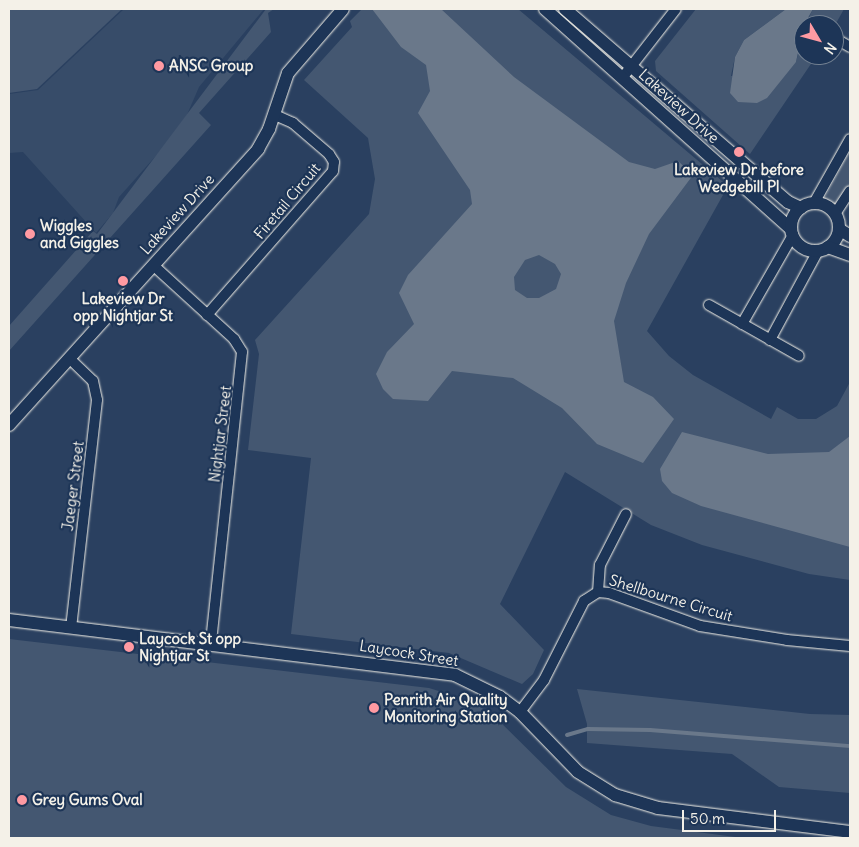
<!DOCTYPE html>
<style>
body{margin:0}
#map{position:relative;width:859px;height:847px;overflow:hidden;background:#2a4060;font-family:Delius,sans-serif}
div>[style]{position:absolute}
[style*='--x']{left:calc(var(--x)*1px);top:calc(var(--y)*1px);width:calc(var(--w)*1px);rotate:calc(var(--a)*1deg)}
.built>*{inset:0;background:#374c69}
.green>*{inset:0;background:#445771}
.water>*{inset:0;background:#6a788a}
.stream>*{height:4px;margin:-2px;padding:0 2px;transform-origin:2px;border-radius:2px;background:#6a788a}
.roads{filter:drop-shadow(0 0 1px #f4f1e8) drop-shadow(0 0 1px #f4f1e8)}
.minor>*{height:10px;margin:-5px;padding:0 5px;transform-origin:5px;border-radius:5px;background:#1d3557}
.tertiary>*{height:12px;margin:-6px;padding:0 6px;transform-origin:6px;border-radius:6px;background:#1d3557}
.tertiary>.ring{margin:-6px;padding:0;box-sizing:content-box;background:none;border:12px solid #1d3557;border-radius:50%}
.dots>*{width:14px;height:14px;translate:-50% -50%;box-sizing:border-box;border:2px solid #1d3557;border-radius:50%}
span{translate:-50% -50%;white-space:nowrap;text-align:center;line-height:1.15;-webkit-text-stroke:4.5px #1d3557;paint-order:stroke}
.poi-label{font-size:15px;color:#f4f1e8;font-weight:700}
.left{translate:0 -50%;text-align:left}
.street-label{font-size:15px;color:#f4f1e8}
.frame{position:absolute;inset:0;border:10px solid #f4f1e8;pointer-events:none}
.north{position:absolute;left:794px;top:15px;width:50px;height:50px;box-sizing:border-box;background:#1d3557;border:1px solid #738091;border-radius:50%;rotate:127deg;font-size:14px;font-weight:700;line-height:20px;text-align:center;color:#f4f1e8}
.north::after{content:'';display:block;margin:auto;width:18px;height:22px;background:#ff9aa2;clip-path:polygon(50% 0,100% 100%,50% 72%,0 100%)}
.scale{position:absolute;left:682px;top:810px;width:94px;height:22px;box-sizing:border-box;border:2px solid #f4f1e8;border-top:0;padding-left:6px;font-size:15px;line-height:18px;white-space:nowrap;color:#f4f1e8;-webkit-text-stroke:4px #1d3557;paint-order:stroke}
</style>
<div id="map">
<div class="built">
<i style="clip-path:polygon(124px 9px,264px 9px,199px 87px,186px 117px,171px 139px,119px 197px,113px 213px,96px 233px,23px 152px,9px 153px,9px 94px,38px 90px)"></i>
</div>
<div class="green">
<i style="clip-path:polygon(9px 9px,122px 9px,37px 89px,9px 93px)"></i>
<i style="clip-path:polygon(266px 9px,274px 9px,268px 13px,271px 32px,199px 113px,211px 125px,9px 351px,9px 326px,93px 231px,97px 234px)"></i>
<i style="clip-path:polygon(362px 9px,518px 9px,728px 186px,647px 331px,669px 356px,693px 375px,771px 419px,777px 407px,798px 419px,816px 419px,837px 406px,850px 382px,850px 580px,809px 574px,702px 545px,651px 525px,565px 472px,500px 604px,544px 650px,533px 674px,522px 684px,449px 653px,291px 634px,311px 458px,248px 450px,259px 354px,255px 340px,369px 214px,375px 179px,368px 138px,304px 80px,352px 27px,350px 21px)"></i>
<i style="clip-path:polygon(696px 9px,786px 9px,744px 40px,735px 57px,731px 76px,796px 62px,804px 30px,804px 55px,817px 55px,750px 154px,656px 71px,655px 61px)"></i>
<i style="clip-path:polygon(813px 9px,844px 9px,834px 27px,805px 25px)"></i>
<i style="clip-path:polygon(850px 151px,850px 184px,837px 206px,824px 199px)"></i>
<i style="clip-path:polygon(9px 639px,429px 688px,467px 700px,491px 713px,566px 787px,611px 815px,651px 826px,743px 838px,9px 838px)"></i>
<i style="clip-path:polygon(577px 689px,810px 714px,850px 715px,850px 793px,779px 787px,732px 754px,587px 743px,587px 724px)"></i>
</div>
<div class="water">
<i style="clip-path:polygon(evenodd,372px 9px,441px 9px,514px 77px,629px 162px,655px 169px,678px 161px,693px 175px,649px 234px,626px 283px,614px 321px,624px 382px,653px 397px,674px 419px,643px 463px,597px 444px,562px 408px,513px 378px,452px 371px,428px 401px,393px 399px,383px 389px,376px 374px,387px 352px,414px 324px,399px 293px,408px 275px,472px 204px,470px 190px,418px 113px,430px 91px,426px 65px,401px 47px,372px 9px,539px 255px,555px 264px,561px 274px,556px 289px,539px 298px,527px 298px,515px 290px,514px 277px,525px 260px,539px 255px)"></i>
<i style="clip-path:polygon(786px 9px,813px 9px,804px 25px,796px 62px,767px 98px,757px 103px,738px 102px,730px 93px,735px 57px,744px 40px)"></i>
<i style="clip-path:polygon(682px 432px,768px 454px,829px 452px,850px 436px,850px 547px,701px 506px,672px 493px,662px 481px,660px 469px)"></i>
</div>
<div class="stream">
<i style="--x:567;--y:735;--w:22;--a:-16"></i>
<i style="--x:588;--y:729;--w:62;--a:0.9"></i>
<i style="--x:650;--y:730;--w:201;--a:4.6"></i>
</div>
<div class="roads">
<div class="minor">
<i style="--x:838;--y:40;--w:14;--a:30"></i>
<i style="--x:623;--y:77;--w:86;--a:-52.1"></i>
<i style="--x:814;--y:203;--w:73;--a:-60.6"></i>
<i style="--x:835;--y:214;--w:27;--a:-57"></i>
<i style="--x:153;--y:265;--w:110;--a:42.4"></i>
<i style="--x:234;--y:339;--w:15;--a:58"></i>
<i style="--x:242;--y:352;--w:294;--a:96.1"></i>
<i style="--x:709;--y:305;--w:103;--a:29.5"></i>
<i style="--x:207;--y:315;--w:191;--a:-48.8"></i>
<i style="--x:333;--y:171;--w:9;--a:-84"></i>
<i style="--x:334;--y:162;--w:9;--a:-122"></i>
<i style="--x:329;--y:154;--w:48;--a:-139.3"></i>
<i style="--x:293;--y:123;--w:20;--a:-156"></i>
<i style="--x:742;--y:324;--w:103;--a:-60.2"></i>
<i style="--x:770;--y:340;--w:101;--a:-61.7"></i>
<i style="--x:69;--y:358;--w:33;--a:44"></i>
<i style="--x:93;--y:381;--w:19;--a:78"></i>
<i style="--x:97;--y:400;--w:229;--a:96.5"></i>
<i style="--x:598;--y:592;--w:27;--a:-86"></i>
<i style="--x:600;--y:565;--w:57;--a:-63"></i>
<i style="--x:520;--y:712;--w:40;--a:-53"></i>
<i style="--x:544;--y:680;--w:89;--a:-63.1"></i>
<i style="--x:584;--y:601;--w:17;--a:-33"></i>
<i style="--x:598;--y:592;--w:11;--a:5"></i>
<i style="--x:609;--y:593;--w:97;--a:19.9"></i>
<i style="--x:700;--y:626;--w:88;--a:9.1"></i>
<i style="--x:787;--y:640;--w:63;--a:5.4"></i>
</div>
<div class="tertiary">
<i style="--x:545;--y:9;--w:330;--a:41.8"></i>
<i style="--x:565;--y:9;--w:295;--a:40.9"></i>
<i style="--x:788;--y:202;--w:14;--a:25"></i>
<i class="ring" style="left:791px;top:203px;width:36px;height:36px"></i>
<i style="--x:839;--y:229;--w:13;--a:32"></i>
<i style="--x:828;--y:247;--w:23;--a:20"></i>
<i style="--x:9;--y:425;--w:372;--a:-47.9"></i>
<i style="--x:258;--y:149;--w:23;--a:-61"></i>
<i style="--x:269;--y:129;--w:59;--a:-71.3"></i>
<i style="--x:288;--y:73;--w:84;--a:-49.3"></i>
<i style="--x:9;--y:620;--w:449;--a:7"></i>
<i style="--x:455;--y:675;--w:50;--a:26.1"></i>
<i style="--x:500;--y:697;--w:25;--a:37"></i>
<i style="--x:520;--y:712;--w:83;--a:46"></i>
<i style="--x:578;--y:772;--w:44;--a:31.9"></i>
<i style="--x:615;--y:795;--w:45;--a:16.8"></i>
<i style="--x:658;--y:808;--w:193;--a:7.1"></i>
</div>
</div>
<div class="dots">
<i style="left:159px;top:66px;background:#ff9aa2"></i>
<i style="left:739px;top:152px;background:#ff9aa2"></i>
<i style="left:30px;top:234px;background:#ff9aa2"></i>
<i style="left:123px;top:281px;background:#ff9aa2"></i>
<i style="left:129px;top:647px;background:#ff9aa2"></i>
<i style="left:374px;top:708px;background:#ff9aa2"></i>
<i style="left:22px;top:800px;background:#ff9aa2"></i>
</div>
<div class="poi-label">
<span class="left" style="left:169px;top:66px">ANSC Group</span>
<span style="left:739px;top:178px">Lakeview Dr before<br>Wedgebill Pl</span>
<span class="left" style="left:40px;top:234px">Wiggles<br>and Giggles</span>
<span style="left:123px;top:307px">Lakeview Dr<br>opp Nightjar St</span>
<span class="left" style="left:139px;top:647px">Laycock St opp<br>Nightjar St</span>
<span class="left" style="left:384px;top:708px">Penrith Air Quality<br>Monitoring Station</span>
<span class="left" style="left:32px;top:800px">Grey Gums Oval</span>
</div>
<div class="street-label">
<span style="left:679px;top:106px;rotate:42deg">Lakeview Drive</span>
<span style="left:287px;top:201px;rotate:-50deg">Firetail Circuit</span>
<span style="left:177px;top:214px;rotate:-48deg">Lakeview Drive</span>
<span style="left:220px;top:434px;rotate:-83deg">Nightjar Street</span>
<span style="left:73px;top:486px;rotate:-83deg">Jaeger Street</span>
<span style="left:671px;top:598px;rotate:17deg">Shellbourne Circuit</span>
<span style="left:409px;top:653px;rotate:9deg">Laycock Street</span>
</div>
<div class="frame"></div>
<div class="north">N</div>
<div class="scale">50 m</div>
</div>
